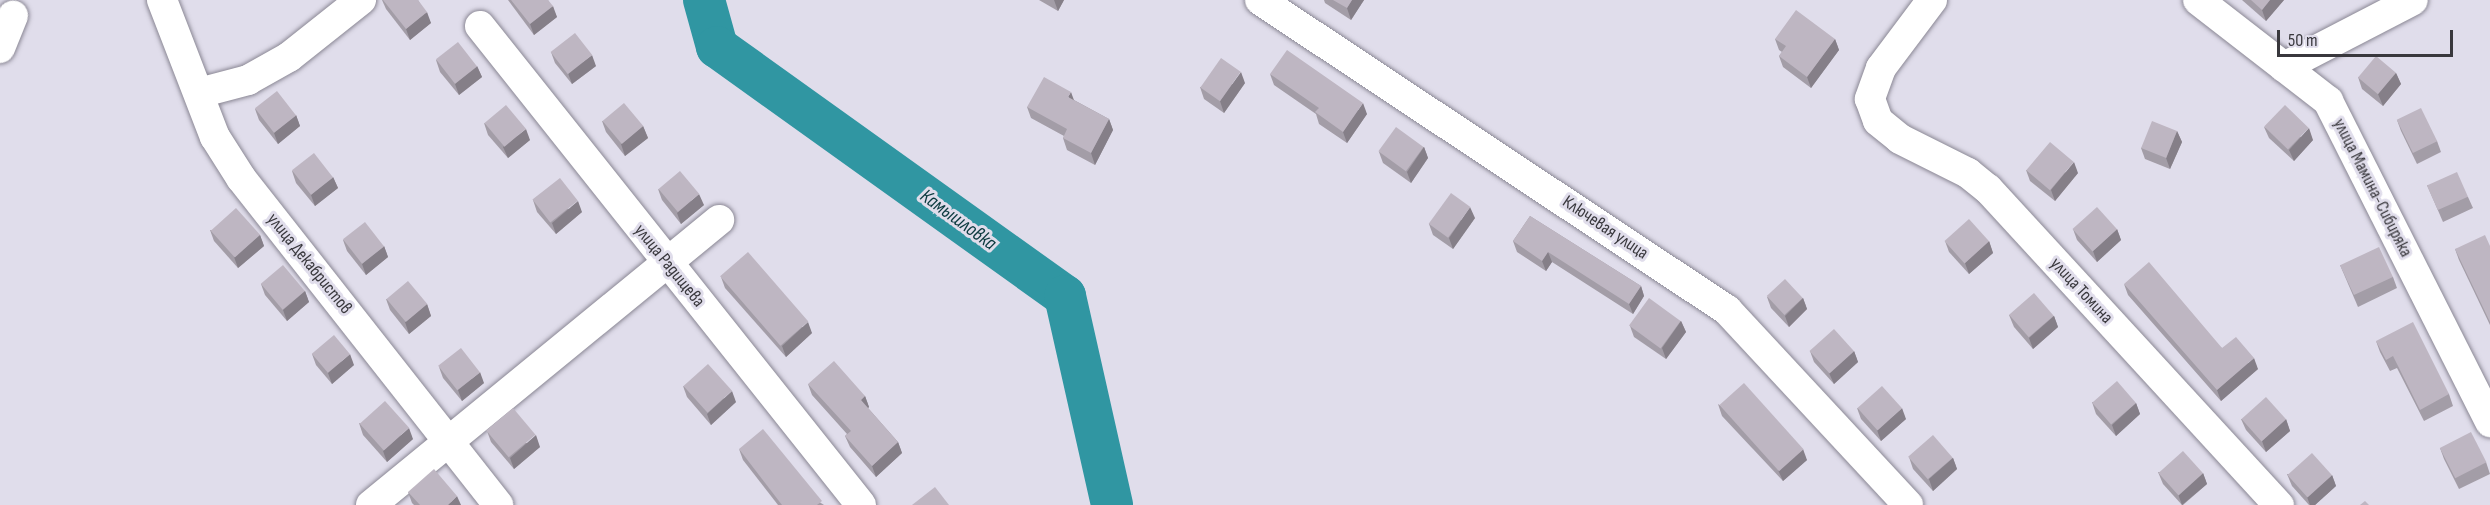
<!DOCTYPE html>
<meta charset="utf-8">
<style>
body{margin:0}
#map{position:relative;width:2490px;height:505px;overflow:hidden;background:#e0ddeb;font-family:"Sofia Sans Condensed",sans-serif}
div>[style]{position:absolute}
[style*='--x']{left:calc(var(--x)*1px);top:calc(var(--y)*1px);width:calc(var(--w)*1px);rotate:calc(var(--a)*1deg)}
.river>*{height:42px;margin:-21px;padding:0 21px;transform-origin:21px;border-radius:21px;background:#3096a2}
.roads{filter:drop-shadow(0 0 2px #8a8794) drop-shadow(0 0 2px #8a8794)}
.minor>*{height:30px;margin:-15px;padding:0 15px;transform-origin:15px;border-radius:15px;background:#fff}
.wall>*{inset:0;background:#a39da7}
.shaded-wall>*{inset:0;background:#857f88}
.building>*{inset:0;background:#beb6c2;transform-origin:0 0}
span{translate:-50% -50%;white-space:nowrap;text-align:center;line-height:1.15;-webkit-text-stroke:6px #e0ddeb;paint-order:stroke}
.street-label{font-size:18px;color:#39383d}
.water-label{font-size:20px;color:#0b3a3f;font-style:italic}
.scale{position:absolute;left:2277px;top:30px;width:176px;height:27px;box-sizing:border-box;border:3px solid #39383d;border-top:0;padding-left:8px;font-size:18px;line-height:21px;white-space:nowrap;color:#39383d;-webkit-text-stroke:4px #e0ddeb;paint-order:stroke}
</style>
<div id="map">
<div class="river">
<i style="--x:704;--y:0;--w:49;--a:74.5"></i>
<i style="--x:717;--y:47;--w:428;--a:35.6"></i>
<i style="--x:1065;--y:296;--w:214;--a:77.3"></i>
</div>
<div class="roads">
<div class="minor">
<i style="--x:162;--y:0;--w:147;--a:68.9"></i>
<i style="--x:215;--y:137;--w:49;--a:57.6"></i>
<i style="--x:241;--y:178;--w:416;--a:51.8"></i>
<i style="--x:1260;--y:0;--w:561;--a:33.58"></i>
<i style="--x:1727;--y:310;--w:266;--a:47.1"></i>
<i style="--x:1932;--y:0;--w:85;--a:126.9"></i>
<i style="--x:1881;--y:68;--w:33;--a:110"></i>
<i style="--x:1870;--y:99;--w:23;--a:70"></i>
<i style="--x:1878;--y:121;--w:28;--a:39"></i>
<i style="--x:1900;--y:139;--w:76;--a:26.6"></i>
<i style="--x:1968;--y:173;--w:26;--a:39"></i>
<i style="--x:1988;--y:189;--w:430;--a:47.4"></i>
<i style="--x:2198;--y:0;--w:165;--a:37.8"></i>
<i style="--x:2328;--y:101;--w:360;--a:63.2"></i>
<i style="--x:480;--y:26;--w:612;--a:51.5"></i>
<i style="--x:0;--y:48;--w:35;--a:-68"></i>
<i style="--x:2284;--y:67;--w:145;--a:-27.4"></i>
<i style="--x:199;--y:93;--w:51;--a:-14.9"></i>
<i style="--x:248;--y:80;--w:47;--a:-29.3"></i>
<i style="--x:289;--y:57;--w:92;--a:-38.4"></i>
<i style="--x:371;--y:505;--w:450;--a:-39.3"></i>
</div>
</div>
<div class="wall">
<i style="clip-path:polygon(382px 0,418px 0,431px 23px,410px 40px,386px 9px)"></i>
<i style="clip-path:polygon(508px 0,548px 0,557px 17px,534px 35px)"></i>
<i style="clip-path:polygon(1039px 0,1064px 0,1058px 11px)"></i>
<i style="clip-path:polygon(1324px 0,1364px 0,1351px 20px,1325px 3px)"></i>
<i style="clip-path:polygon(2242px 0,2284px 0,2266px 21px)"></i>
<i style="clip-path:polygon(1775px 39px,1835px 39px,1839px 50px,1811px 88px,1783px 67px,1779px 56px,1782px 52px,1779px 50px)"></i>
<i style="clip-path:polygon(551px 52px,596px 66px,572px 84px,555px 63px)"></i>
<i style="clip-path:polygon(436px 60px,477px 66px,482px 77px,459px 95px,440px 72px)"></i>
<i style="clip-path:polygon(2396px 73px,2401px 84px,2383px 106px,2362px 89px,2358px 77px)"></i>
<i style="clip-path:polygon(1270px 74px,1367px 114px,1347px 143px,1319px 124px,1316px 114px,1274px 85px)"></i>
<i style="clip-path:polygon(1245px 83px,1224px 113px,1204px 99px,1200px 87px)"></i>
<i style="clip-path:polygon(1074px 100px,1109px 119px,1113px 130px,1095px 165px,1067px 150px,1063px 138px,1064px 136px,1031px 118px,1027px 107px)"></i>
<i style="clip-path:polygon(255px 109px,296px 115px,300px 126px,278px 144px,259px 120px)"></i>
<i style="clip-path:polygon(2397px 120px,2437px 141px,2441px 152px,2417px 164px,2401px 131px)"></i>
<i style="clip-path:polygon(602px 121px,643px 126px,648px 138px,625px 156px,606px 132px)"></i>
<i style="clip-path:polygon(484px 123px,530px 140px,508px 158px,488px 135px)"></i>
<i style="clip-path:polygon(2264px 127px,2313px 140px,2294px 161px,2269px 138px)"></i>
<i style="clip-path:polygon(2177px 131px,2182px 142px,2170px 169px,2145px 159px,2141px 148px)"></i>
<i style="clip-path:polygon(1424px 147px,1428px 158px,1411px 183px,1383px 163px,1379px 152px)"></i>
<i style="clip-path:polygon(2026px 170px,2078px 173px,2055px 201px,2030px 181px)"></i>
<i style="clip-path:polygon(292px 171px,333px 177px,338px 188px,315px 206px,296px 183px)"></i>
<i style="clip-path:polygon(2427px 185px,2468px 197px,2473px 208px,2443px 222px)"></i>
<i style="clip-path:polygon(658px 189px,704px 205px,681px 224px,662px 200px)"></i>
<i style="clip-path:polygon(533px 200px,582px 212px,556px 234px,537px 212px)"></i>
<i style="clip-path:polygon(1530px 216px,1641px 286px,1644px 296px,1633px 314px,1552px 262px,1546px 271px,1517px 252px,1513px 241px)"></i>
<i style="clip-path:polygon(1475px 218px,1453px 249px,1433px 235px,1429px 224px)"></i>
<i style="clip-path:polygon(2073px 229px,2117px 229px,2121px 240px,2097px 262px,2077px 240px)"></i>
<i style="clip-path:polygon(210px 230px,260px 235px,264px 246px,238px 268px,214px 241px)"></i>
<i style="clip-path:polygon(343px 240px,384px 246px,388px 257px,366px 275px,347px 251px)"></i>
<i style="clip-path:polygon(1945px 241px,1989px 241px,1993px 253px,1969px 274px,1949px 252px)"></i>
<i style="clip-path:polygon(2490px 246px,2490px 325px,2459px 260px,2455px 249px)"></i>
<i style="clip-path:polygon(2340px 265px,2393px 277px,2397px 288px,2358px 307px)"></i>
<i style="clip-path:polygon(721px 277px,812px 333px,786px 357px,725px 288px)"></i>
<i style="clip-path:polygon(261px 284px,305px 291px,309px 302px,287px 321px,265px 295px)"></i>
<i style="clip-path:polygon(2124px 284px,2222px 348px,2258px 369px,2221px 401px,2128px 295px)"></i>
<i style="clip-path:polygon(1767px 297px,1803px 298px,1807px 309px,1789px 327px,1771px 308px)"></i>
<i style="clip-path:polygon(386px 299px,427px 304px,431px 316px,409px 334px,390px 310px)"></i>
<i style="clip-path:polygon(2009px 315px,2054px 316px,2058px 327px,2033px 349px,2014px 327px)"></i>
<i style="clip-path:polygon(1681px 321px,1686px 332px,1666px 359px,1634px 337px,1630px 326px)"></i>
<i style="clip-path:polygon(2376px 341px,2449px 394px,2453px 406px,2424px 421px,2397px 368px,2390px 371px,2380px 352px)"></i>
<i style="clip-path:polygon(1810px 351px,1854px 351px,1858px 362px,1834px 384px,1814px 362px)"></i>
<i style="clip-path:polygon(312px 354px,354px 365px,332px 384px,316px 365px)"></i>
<i style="clip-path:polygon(439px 367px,484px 383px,462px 401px,443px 378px)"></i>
<i style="clip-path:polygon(808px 384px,865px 396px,869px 407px,868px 408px,898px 442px,902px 453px,876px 477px,850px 447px,845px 436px,847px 434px,812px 395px)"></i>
<i style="clip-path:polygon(683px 386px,736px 402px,711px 425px,687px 397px)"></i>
<i style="clip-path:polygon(2092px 402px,2136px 403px,2140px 414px,2116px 436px,2096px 414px)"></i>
<i style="clip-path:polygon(1718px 404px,1807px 460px,1783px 481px,1722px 416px)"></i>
<i style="clip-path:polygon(1857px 408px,1906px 419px,1881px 441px,1861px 419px)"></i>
<i style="clip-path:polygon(2241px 419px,2286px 419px,2290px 431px,2266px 452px,2246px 430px)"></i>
<i style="clip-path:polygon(359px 423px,413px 439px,387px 462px,363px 435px)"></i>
<i style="clip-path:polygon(487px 431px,540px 447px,514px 469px,491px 442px)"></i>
<i style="clip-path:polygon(2440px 448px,2486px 462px,2490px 474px,2459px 489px,2444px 459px)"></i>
<i style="clip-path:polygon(739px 449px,824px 505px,778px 505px,743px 460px)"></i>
<i style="clip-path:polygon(1909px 457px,1953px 458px,1957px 469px,1933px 491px,1913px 469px)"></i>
<i style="clip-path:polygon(2158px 472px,2203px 473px,2207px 484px,2183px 505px,2182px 505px,2163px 484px)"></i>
<i style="clip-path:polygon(2287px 474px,2332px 475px,2336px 486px,2315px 505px,2309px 505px,2292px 486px)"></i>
<i style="clip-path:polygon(408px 492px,461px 505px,414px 505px,412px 503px)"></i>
</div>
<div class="shaded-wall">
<i style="clip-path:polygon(1054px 0,1064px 0,1058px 11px)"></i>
<i style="clip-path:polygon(1352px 0,1364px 0,1351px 20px,1347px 8px)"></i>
<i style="clip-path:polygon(2270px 0,2284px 0,2266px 21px,2262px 10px)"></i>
<i style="clip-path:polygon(553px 6px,557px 17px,534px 35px,530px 24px)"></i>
<i style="clip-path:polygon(427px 12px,431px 23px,410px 40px,406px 29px)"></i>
<i style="clip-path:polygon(1835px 39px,1839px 50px,1811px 88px,1807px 77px)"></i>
<i style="clip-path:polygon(592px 55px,596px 66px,572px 84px,568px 73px)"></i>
<i style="clip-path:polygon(477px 66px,482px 77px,459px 95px,455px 84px)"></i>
<i style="clip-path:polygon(1241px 72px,1245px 83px,1224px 113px,1220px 101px)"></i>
<i style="clip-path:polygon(2396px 73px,2401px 84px,2383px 106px,2378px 94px)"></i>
<i style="clip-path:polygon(1071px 92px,1075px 103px,1068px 97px)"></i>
<i style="clip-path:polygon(1363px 103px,1367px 114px,1347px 143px,1343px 132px)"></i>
<i style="clip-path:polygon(296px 115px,300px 126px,278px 144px,274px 133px)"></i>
<i style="clip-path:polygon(1109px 119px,1113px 130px,1095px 165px,1091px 153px)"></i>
<i style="clip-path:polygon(643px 126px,648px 138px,625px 156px,621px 144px)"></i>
<i style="clip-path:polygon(2309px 128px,2313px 140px,2294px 161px,2289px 150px)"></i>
<i style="clip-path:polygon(526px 129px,530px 140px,508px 158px,503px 147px)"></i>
<i style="clip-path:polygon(2177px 131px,2182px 142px,2170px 169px,2166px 158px)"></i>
<i style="clip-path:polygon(1424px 147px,1428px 158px,1411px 183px,1407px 172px)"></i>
<i style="clip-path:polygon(2074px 162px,2078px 173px,2055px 201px,2051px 190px)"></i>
<i style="clip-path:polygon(333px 177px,338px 188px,315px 206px,311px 195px)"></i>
<i style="clip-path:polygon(699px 194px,704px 205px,681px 224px,677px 213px)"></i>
<i style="clip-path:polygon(578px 201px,582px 212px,556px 234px,552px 223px)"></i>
<i style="clip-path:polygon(1470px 207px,1475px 218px,1453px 249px,1449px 238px)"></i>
<i style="clip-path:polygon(2117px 229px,2121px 240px,2097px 262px,2093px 251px)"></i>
<i style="clip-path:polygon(260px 235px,264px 246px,238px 268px,234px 257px)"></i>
<i style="clip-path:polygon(1989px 241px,1993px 253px,1969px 274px,1965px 263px)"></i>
<i style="clip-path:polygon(384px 246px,388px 257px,366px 275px,362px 264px)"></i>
<i style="clip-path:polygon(1548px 252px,1552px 262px,1546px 271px,1542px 261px)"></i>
<i style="clip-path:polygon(1641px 286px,1644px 296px,1633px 314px,1629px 304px)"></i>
<i style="clip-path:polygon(305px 291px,309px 302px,287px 321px,283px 310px)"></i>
<i style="clip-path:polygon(1803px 298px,1807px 309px,1789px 327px,1785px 316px)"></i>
<i style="clip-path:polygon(427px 304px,431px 316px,409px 334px,405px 322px)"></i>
<i style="clip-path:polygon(2054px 316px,2058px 327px,2033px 349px,2029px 338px)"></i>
<i style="clip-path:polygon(1681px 321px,1686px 332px,1666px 359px,1662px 348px)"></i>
<i style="clip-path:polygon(808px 322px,812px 333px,786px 357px,782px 346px)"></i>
<i style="clip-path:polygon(1854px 351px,1858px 362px,1834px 384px,1829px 373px)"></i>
<i style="clip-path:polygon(350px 354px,354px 365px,332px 384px,328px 373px)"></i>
<i style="clip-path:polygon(2254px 358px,2258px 369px,2221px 401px,2217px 390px)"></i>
<i style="clip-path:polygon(480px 372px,484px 383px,462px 401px,458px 390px)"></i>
<i style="clip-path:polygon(732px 391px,736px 402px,711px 425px,707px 414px)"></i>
<i style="clip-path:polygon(865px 396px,869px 407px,865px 411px,861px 400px)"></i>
<i style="clip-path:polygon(2136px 403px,2140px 414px,2116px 436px,2112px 425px)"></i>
<i style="clip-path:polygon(1902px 408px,1906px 419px,1881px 441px,1877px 430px)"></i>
<i style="clip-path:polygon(2286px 419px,2290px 431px,2266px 452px,2262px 441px)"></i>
<i style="clip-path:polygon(409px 428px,413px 439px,387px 462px,383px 451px)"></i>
<i style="clip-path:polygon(536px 435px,540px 447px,514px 469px,510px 458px)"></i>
<i style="clip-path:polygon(898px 442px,902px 453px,876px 477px,872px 466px)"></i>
<i style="clip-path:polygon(1803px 449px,1807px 460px,1783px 481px,1778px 470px)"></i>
<i style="clip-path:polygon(1953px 458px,1957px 469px,1933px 491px,1929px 479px)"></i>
<i style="clip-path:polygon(2203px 473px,2207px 484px,2182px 505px,2178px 494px)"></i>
<i style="clip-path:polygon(2332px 475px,2336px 486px,2315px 505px,2310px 505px,2307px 497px)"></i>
<i style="clip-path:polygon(457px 496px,461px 505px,448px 505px)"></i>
</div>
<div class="building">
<i style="clip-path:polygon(383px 0,418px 0,427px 12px,406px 29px)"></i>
<i style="clip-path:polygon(511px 0,548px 0,553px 6px,530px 24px)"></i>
<i style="clip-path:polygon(1333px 0,1352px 0,1347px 8px)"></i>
<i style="clip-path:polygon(2251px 0,2270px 0,2262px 10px)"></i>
<i style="clip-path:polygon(1796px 10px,1835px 39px,1807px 77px,1779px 56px,1786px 46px,1775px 39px)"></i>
<i style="left:575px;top:33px;width:28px;height:31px;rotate:52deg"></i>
<i style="left:458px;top:42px;width:31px;height:28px;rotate:52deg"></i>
<i style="clip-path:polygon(1287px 50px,1363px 103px,1343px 132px,1315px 112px,1319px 108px,1270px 74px)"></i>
<i style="left:2376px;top:56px;width:26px;height:28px;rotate:40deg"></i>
<i style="left:1221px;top:58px;width:24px;height:36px;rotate:35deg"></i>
<i style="clip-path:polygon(1044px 77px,1071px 92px,1068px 97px,1109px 119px,1091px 153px,1063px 138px,1067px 129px,1027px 107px)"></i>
<i style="left:277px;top:91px;width:31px;height:28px;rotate:52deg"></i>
<i style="left:624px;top:103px;width:30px;height:28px;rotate:50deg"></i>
<i style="left:506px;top:105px;width:31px;height:28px;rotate:50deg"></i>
<i style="left:2285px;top:105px;width:33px;height:30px;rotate:44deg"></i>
<i style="left:2421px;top:108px;width:37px;height:27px;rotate:64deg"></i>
<i style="left:2152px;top:121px;width:27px;height:29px;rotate:22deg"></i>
<i style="left:1396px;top:127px;width:34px;height:30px;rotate:36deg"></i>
<i style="left:2050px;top:142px;width:31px;height:37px;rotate:40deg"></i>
<i style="left:314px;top:153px;width:31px;height:28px;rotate:52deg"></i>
<i style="left:680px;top:171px;width:30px;height:28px;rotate:50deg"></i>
<i style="left:2457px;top:172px;width:27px;height:33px;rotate:66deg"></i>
<i style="left:560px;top:178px;width:29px;height:35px;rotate:52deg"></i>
<i style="left:1451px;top:193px;width:24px;height:38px;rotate:36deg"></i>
<i style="left:2097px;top:207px;width:30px;height:33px;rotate:48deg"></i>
<i style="left:236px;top:208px;width:36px;height:34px;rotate:48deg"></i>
<i style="clip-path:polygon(1530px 216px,1641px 286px,1629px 304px,1548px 252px,1542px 261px,1513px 241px)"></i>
<i style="left:1969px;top:219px;width:30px;height:33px;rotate:48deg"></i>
<i style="left:365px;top:222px;width:31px;height:28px;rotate:52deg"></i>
<i style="clip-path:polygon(2485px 235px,2490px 246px,2490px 322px,2455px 249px)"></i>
<i style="left:2379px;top:247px;width:33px;height:43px;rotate:65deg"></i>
<i style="left:748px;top:252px;width:92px;height:37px;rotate:49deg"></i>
<i style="clip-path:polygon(2149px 262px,2222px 348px,2236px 337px,2254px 358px,2217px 390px,2124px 284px)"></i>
<i style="left:283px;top:265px;width:34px;height:29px;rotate:50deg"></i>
<i style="left:1785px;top:279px;width:26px;height:25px;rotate:47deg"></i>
<i style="left:408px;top:281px;width:30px;height:28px;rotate:50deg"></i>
<i style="left:2034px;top:293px;width:30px;height:33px;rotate:49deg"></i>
<i style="left:1649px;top:298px;width:39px;height:34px;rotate:36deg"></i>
<i style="clip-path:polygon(2413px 322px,2449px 394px,2420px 410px,2393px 356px,2386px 360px,2376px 341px)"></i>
<i style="left:1834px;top:329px;width:30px;height:33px;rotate:48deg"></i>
<i style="left:334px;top:335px;width:25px;height:29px;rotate:50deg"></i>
<i style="left:461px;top:348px;width:31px;height:29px;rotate:52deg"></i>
<i style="clip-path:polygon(834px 361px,865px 396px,861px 400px,898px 442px,872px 466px,845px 436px,851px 431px,808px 384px)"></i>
<i style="left:708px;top:364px;width:36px;height:33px;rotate:48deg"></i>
<i style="left:2117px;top:381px;width:29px;height:33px;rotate:49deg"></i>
<i style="left:1744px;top:383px;width:89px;height:33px;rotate:48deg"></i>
<i style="left:1882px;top:386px;width:30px;height:33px;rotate:48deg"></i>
<i style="left:2266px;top:397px;width:30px;height:33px;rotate:48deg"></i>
<i style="left:385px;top:401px;width:36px;height:34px;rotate:48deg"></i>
<i style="left:513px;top:408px;width:35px;height:35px;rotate:50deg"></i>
<i style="clip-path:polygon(763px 429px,822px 501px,817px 505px,782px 505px,739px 449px)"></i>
<i style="left:2471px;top:432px;width:34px;height:35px;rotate:63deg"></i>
<i style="left:1933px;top:435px;width:30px;height:33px;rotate:49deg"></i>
<i style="left:2183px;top:451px;width:30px;height:33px;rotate:48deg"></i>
<i style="left:2312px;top:453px;width:30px;height:33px;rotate:48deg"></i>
<i style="clip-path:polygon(434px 469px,457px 496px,448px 505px,420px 505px,408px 492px)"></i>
<i style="clip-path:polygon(935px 487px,949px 505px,912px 505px)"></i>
<i style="clip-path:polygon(2365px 501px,2369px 505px,2360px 505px)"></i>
</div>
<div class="street-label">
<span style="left:2372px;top:188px;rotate:63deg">улица Мамина-Сибиряка</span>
<span style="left:1605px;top:228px;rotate:34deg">Ключевая улица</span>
<span style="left:309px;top:264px;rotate:51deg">улица Декабристов</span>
<span style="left:669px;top:266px;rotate:51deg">улица Радищева</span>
<span style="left:2081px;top:291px;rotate:47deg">улица Томина</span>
</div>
<div class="water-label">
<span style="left:958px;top:220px;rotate:36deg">Камышловка</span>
</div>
<div class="scale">50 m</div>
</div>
